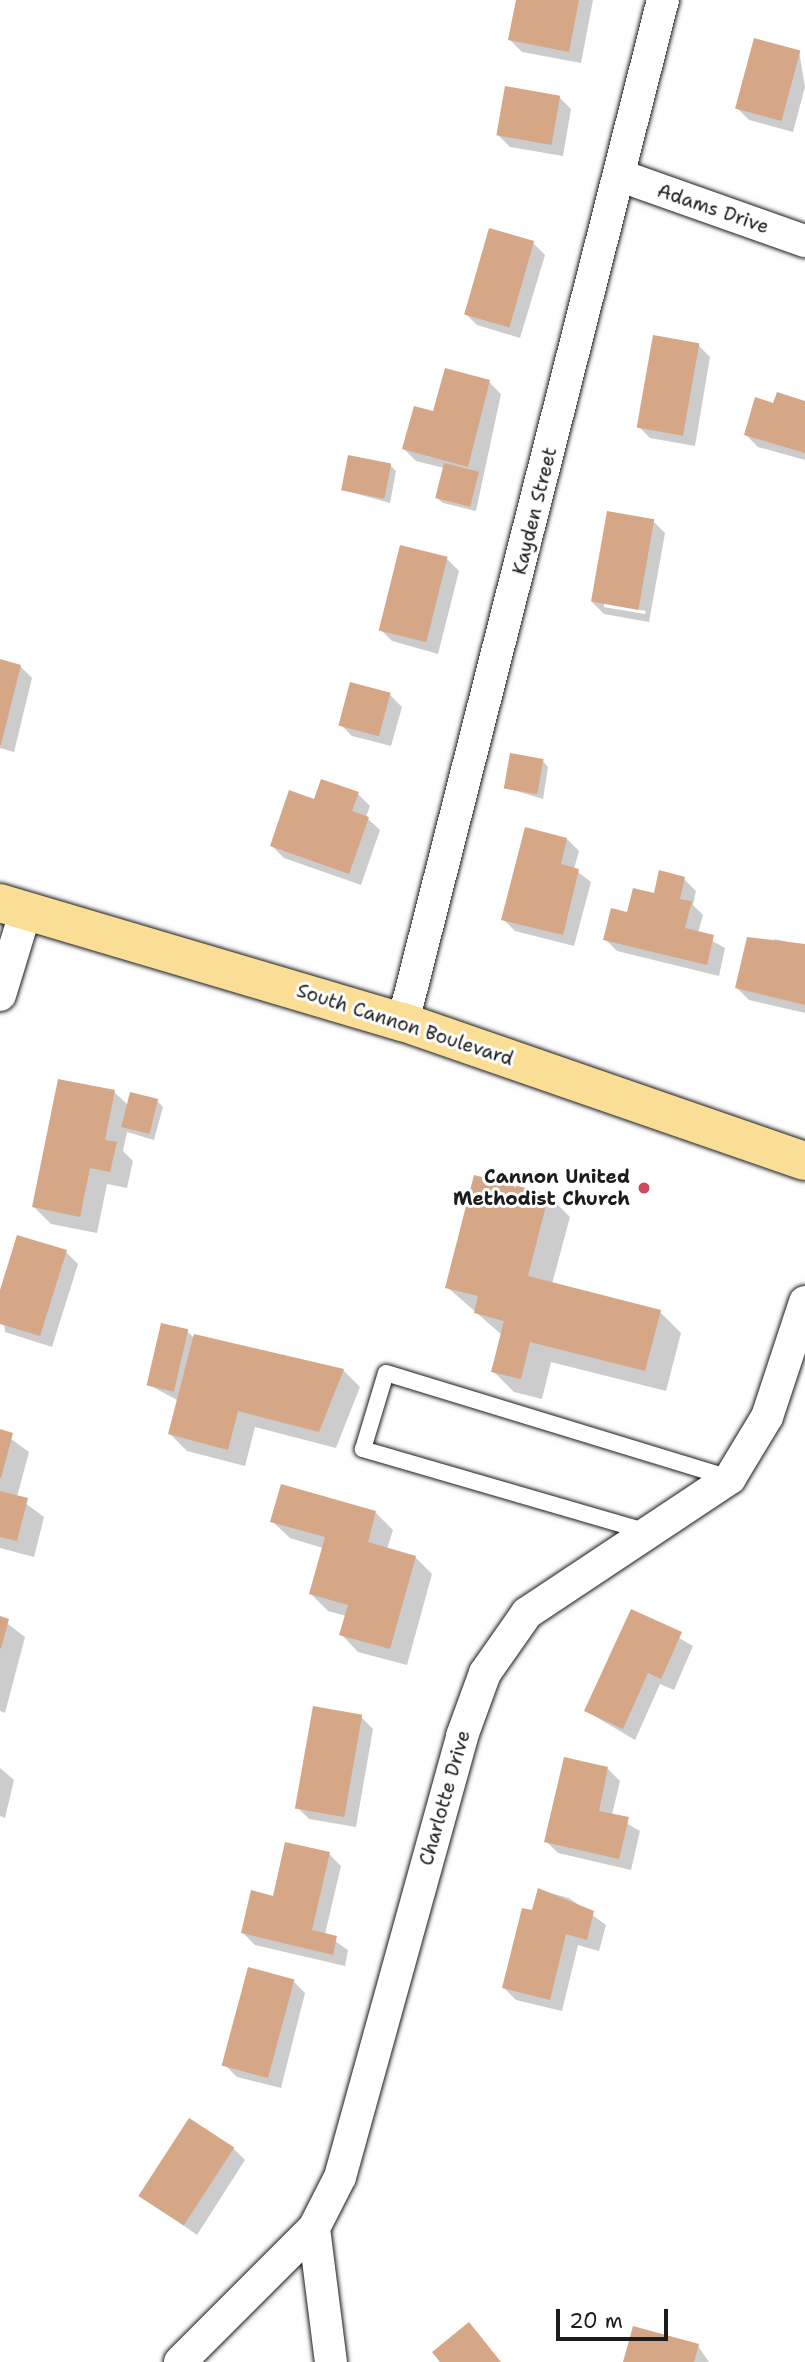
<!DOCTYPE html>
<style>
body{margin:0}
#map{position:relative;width:805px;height:2362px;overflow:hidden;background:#fff;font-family:"Shantell Sans",sans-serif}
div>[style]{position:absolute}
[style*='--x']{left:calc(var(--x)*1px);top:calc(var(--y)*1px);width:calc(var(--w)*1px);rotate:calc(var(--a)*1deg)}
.shadow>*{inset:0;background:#0003}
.building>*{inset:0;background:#d5a787;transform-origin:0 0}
.roads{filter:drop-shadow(0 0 2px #1c1c1c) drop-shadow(0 0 2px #1c1c1c)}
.lane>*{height:16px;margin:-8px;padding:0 8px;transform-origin:8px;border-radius:8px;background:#fff}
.street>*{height:32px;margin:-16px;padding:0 16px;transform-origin:16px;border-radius:16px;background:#fff}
.highway>*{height:38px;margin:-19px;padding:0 19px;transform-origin:19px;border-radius:19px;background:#fbde96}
.dots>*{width:19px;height:19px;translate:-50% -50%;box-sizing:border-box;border:4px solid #fff;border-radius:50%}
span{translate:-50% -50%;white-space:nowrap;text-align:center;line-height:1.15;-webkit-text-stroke:6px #fff;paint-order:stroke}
.street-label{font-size:19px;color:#1c1c1c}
.poi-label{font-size:19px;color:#1c1c1c;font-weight:700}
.right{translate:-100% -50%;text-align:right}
.scale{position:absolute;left:556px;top:2309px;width:112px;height:32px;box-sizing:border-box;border:4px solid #1c1c1c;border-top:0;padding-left:9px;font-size:21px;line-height:24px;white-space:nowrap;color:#1c1c1c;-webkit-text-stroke:5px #fff;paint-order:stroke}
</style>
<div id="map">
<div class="shadow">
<i style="clip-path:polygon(518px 0,593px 0,581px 63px,522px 52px,510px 40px)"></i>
<i style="clip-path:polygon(799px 51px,805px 87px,793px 132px,749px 120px,737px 108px)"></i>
<i style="clip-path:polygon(559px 97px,571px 109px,563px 156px,510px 147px,498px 135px)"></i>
<i style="clip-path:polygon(533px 243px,545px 255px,520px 338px,477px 325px,465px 313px)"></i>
<i style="clip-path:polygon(698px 345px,710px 357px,695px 446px,650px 438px,638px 426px)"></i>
<i style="clip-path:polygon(489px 382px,501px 394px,476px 511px,443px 503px,437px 498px,444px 468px,416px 461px,404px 449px,435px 413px)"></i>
<i style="clip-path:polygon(805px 403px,805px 460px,758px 447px,746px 435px,774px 405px)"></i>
<i style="clip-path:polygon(390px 465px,396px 471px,390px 503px,343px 490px)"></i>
<i style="clip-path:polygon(evenodd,653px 521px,665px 533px,649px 622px,604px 614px,592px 602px,653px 521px,604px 603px,646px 611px,645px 614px,604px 607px,604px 603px)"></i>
<i style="clip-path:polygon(447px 559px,459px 571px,438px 654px,392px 641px,380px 629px)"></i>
<i style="clip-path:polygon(0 663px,20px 666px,32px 678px,14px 752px,0 748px)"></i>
<i style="clip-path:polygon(390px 695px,402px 707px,391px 746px,352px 736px,340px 724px)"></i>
<i style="clip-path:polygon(543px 761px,548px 767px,543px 799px,506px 788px)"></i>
<i style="clip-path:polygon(358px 794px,370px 806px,366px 817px,380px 830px,361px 885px,284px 858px,272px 846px,315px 801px)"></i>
<i style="clip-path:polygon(567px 839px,579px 851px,574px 869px,591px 882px,574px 946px,515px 931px,503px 919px)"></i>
<i style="clip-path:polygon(684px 879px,696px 891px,693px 905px,703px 915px,698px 933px,725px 948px,719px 976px,617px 951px,605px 939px,628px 914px)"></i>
<i style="clip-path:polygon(775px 939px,805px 946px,805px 1013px,749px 1000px,737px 988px)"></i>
<i style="clip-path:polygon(114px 1092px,128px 1105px,157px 1101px,163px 1107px,154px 1140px,127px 1132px,123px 1151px,133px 1161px,127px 1188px,107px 1184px,97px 1233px,51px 1224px,34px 1207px)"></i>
<i style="clip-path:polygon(548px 1195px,570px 1217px,552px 1284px,660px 1312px,681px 1333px,666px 1391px,551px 1362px,542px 1399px,514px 1392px,493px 1371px,502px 1335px,447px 1287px)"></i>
<i style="clip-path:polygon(66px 1252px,78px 1264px,52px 1347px,5px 1332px,0 1296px)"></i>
<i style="clip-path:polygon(187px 1331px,195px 1339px,343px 1370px,360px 1387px,336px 1448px,255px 1427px,245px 1466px,187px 1451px,170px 1434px,179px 1401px,149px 1385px)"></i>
<i style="clip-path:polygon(0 1431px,29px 1452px,17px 1497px,44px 1517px,34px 1557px,0 1548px)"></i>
<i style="clip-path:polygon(376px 1513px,393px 1530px,387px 1549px,415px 1557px,432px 1574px,407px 1665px,358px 1652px,341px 1634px,346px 1616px,328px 1611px,311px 1594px,323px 1548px,290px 1538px,272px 1521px)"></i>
<i style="clip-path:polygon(632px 1611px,693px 1646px,674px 1690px,660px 1684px,635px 1740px,586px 1711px)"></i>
<i style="clip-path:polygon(0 1618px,25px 1637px,5px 1713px,0 1711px)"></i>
<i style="clip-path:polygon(361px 1717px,373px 1729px,356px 1827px,309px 1819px,297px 1807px)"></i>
<i style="clip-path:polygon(0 1768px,14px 1780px,5px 1818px,0 1816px)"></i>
<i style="clip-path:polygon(608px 1769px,620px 1781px,612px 1815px,640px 1831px,631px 1870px,558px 1853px,546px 1841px)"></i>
<i style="clip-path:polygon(329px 1854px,341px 1866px,325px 1934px,348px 1950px,345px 1966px,255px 1945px,243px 1933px)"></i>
<i style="clip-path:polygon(539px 1890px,569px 1898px,606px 1925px,599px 1951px,578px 1945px,562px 2011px,516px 2000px,504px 1988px)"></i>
<i style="clip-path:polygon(293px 1981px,305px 1993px,281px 2088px,237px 2077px,225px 2065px)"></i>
<i style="clip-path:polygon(233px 2148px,245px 2160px,197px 2235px,142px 2196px)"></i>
<i style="clip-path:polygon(698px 2346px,709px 2362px,625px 2362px)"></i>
</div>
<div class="building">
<i style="clip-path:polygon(516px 0,579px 0,569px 52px,508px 40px)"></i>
<i style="left:754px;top:38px;width:48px;height:73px;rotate:15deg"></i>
<i style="left:505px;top:86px;width:56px;height:50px;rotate:10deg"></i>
<i style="left:489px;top:228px;width:47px;height:90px;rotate:16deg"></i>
<i style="left:653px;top:335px;width:47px;height:94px;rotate:10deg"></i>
<i style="clip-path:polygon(445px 368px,490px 380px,468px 467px,402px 449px,414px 406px,433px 411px)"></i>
<i style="clip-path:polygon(777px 392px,805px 401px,805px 453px,744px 435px,755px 397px,773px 403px)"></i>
<i style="left:348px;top:455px;width:44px;height:36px;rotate:11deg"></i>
<i style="left:444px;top:463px;width:36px;height:36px;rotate:14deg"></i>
<i style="left:607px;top:511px;width:48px;height:92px;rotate:10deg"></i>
<i style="left:400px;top:545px;width:49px;height:88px;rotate:14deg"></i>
<i style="clip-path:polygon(0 659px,21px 665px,1px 745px,0 745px)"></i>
<i style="left:350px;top:682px;width:42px;height:45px;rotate:15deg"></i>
<i style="left:510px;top:753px;width:34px;height:36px;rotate:10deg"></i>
<i style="clip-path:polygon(321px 779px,359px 792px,352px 811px,369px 817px,349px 874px,270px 846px,289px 790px,314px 799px)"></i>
<i style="clip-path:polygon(525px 827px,567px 838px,561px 864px,579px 869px,563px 935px,501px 920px)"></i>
<i style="clip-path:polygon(659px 870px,685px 877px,680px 899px,692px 901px,685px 928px,714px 935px,707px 965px,603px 940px,611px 908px,627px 912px,633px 888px,654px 893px)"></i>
<i style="clip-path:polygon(747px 937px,805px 944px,805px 1005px,735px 988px)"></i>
<i style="clip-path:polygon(58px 1079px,115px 1090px,105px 1140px,117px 1142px,110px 1172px,90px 1168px,80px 1217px,32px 1207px)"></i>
<i style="left:130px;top:1092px;width:29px;height:36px;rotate:14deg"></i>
<i style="clip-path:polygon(474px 1175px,549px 1194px,528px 1276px,661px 1310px,645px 1371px,530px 1342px,521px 1379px,491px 1372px,504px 1321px,474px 1313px,478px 1296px,445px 1288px)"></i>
<i style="clip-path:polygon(17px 1235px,67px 1250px,40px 1336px,0 1324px,0 1290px)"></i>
<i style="left:161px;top:1323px;width:28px;height:64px;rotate:13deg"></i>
<i style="clip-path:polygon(194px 1334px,344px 1369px,319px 1432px,238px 1411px,228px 1450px,168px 1434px)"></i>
<i style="clip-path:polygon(0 1429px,13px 1433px,1px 1478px,0 1478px)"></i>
<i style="clip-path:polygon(281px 1484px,376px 1511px,368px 1542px,416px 1556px,390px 1649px,339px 1635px,348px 1605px,309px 1594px,325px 1537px,270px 1522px)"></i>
<i style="clip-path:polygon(0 1491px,28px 1498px,17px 1541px,0 1537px)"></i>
<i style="clip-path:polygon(631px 1609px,682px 1632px,661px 1679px,648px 1673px,623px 1729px,584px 1711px)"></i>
<i style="clip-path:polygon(0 1616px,9px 1619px,1px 1649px,0 1648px)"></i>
<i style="left:313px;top:1706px;width:50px;height:104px;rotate:10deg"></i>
<i style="clip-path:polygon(564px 1757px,608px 1767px,599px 1811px,629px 1817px,619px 1859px,544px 1842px)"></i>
<i style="clip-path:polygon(285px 1842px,330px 1852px,312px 1930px,337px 1936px,333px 1955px,241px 1933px,251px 1890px,273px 1896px)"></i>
<i style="clip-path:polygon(538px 1888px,594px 1911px,587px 1940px,566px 1934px,550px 2000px,502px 1988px,522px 1908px,532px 1910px)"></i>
<i style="left:248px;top:1967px;width:48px;height:102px;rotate:15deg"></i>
<i style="left:189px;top:2118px;width:54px;height:93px;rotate:33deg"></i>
<i style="clip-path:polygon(469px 2322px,501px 2362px,440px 2362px,432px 2352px)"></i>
<i style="clip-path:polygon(633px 2326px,699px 2344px,694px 2362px,623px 2362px)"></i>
</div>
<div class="roads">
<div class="lane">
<i style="--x:648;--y:1532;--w:297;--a:-163.8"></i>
<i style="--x:363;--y:1449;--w:79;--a:-73.2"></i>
<i style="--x:386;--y:1373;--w:360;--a:17"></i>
</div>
<div class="street">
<i style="--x:621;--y:176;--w:195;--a:19.5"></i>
<i style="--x:0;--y:995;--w:89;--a:-73"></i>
<i style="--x:403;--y:1022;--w:1055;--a:-75.73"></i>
<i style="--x:314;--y:2228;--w:135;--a:82.8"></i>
<i style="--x:180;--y:2362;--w:190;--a:-45"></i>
<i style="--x:314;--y:2228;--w:57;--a:-63"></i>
<i style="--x:340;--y:2177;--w:458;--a:-74.5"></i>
<i style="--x:462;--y:1736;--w:67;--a:-69.9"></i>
<i style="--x:485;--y:1673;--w:73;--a:-55"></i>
<i style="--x:527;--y:1613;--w:244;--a:-33.6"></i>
<i style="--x:730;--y:1478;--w:71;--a:-58.8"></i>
<i style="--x:767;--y:1417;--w:121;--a:-71.7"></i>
</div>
<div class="highway">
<i style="--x:0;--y:903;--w:420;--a:16.5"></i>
<i style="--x:403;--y:1022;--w:425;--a:19.1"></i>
</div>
</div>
<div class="dots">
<i style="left:644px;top:1188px;background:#d1495b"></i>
</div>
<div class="street-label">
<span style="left:713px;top:209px;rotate:19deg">Adams Drive</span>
<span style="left:535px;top:511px;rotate:-76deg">Kayden Street</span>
<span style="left:405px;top:1025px;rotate:18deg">South Cannon Boulevard</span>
<span style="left:445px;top:1798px;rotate:-74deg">Charlotte Drive</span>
</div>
<div class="poi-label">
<span class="right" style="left:630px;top:1188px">Cannon United<br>Methodist Church</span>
</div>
<div class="scale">20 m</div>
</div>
